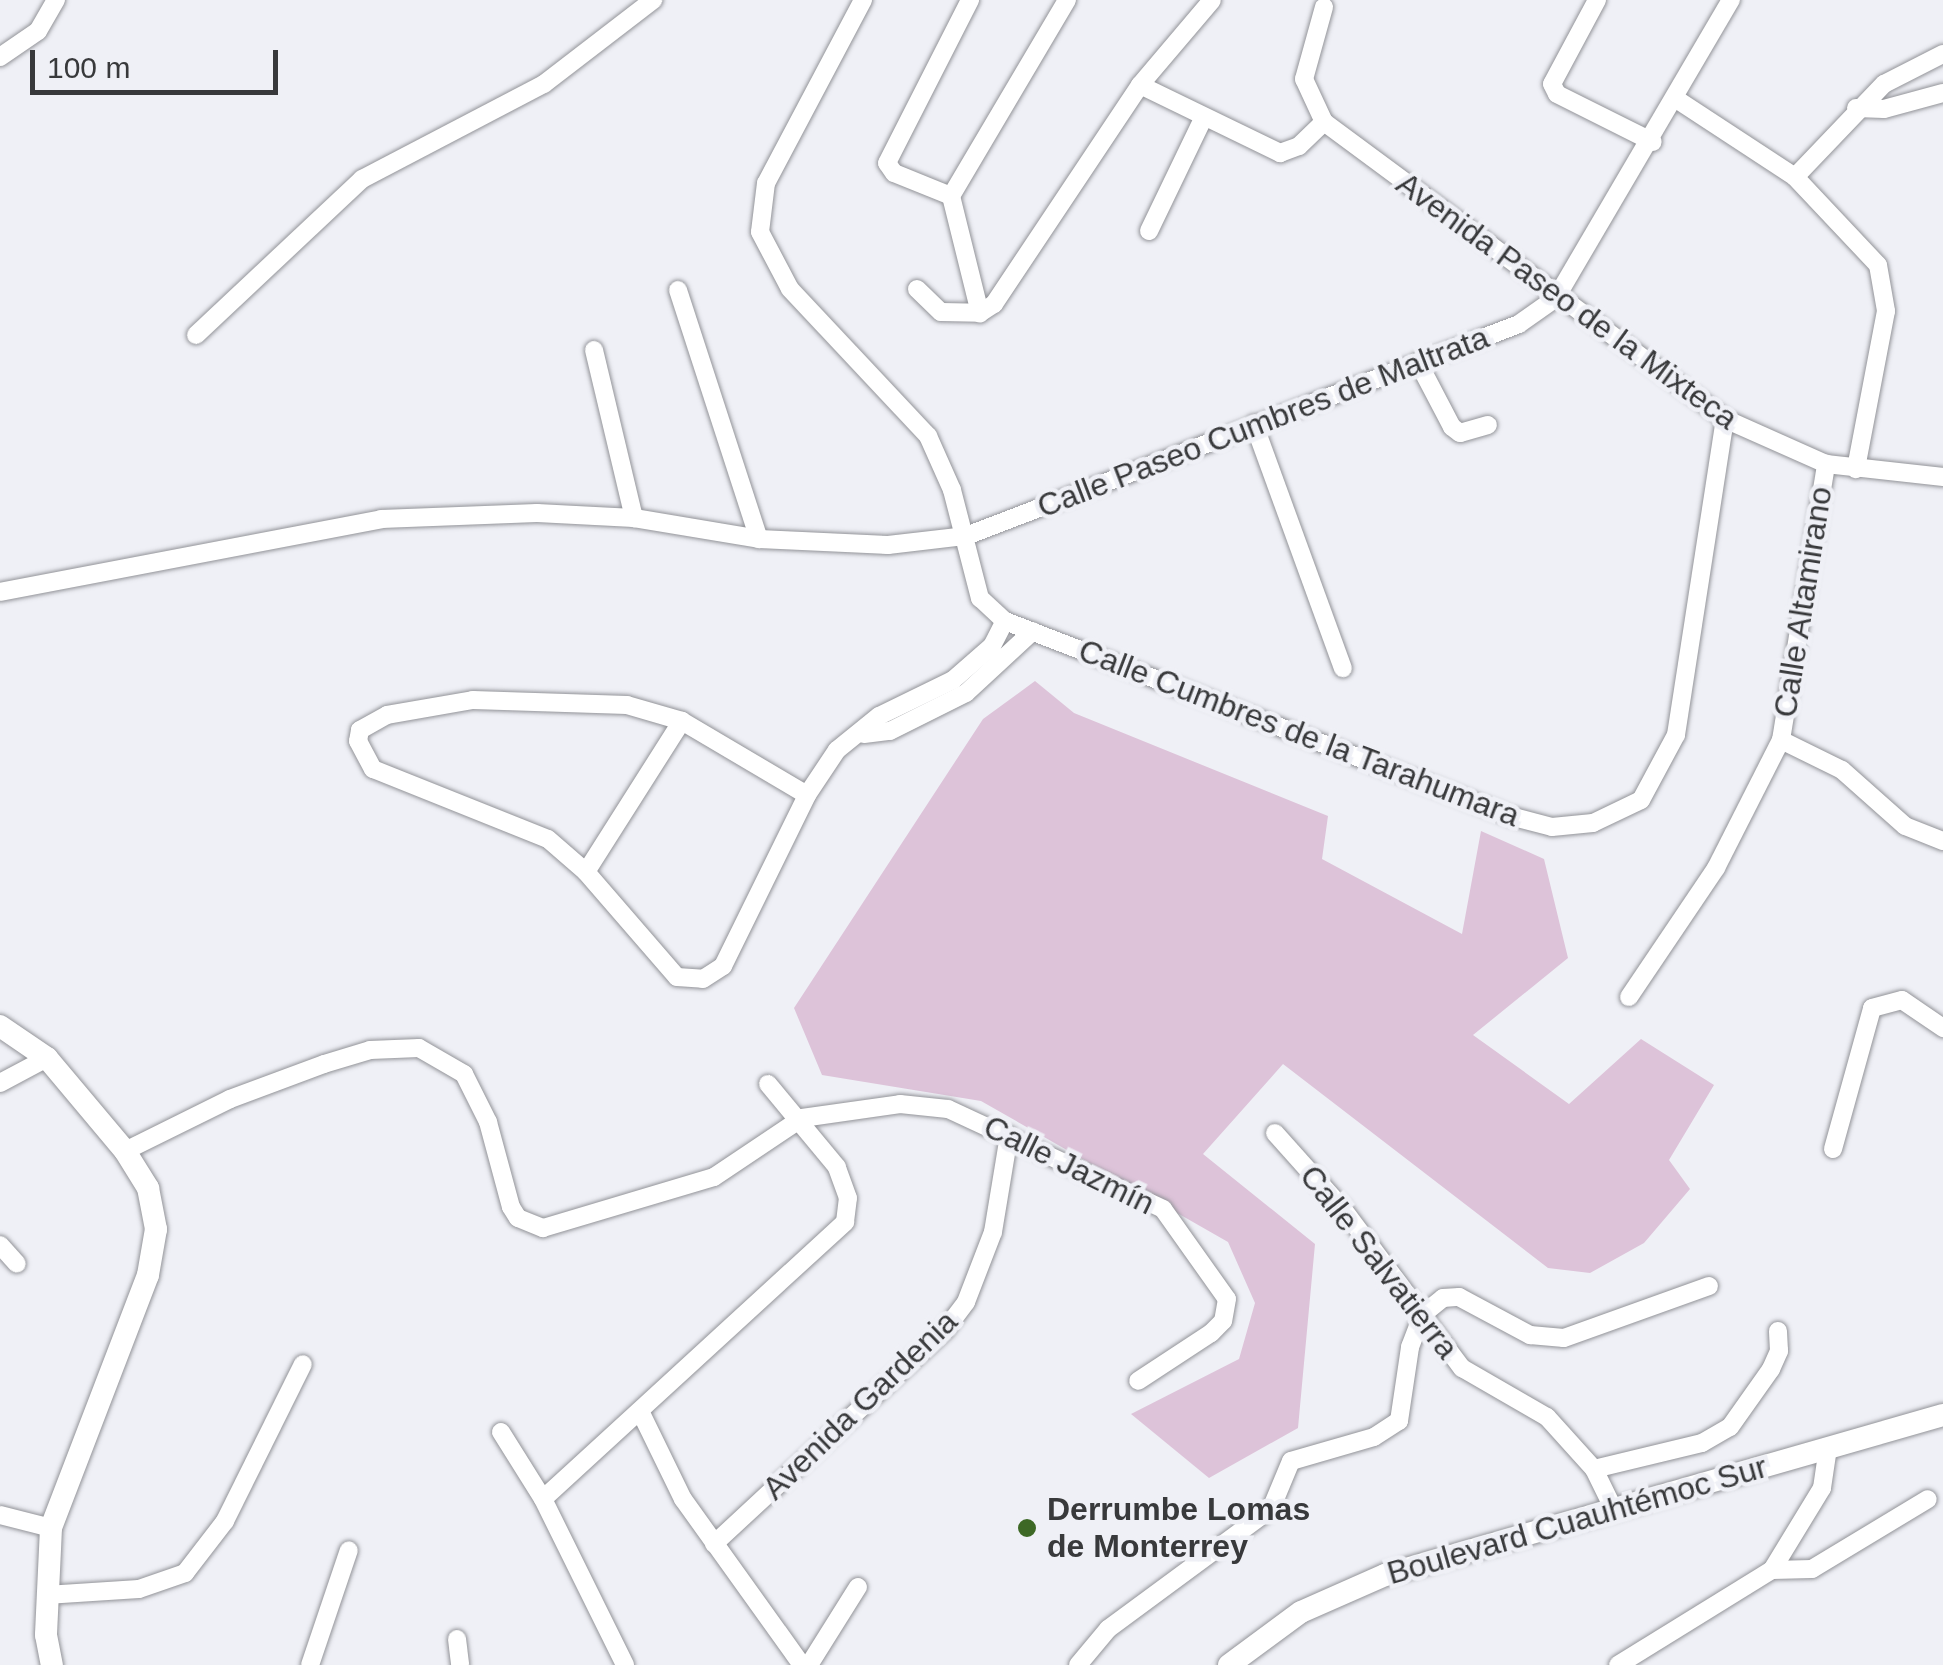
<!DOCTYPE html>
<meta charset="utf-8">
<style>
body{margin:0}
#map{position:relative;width:1943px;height:1665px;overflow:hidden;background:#eff0f6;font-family:Arial,sans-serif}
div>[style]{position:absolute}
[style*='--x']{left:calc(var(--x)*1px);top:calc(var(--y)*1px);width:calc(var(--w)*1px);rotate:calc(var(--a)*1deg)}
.green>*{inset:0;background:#ddc3d9}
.roads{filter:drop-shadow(0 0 2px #929398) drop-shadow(0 0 2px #929398)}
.minor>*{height:18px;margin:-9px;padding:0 9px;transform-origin:9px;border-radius:9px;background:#fff}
.major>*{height:22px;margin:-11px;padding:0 11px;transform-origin:11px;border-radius:11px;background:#fff}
.dots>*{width:28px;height:28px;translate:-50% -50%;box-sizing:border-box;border:5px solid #eff0f6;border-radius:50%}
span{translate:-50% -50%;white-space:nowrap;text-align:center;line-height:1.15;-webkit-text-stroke:9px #eff0f6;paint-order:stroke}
.street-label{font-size:32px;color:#38393b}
.poi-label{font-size:32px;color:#38393b;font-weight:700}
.left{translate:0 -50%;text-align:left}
.scale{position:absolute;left:30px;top:50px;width:248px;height:45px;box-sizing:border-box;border:5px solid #38393b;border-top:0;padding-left:12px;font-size:30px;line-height:35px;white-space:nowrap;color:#38393b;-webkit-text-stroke:8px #eff0f6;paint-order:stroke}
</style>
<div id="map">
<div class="green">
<i style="clip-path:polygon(1035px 681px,1074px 713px,1328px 816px,1322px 859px,1462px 934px,1481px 831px,1544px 859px,1568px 958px,1473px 1035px,1569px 1104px,1641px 1039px,1714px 1085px,1669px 1160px,1690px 1189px,1644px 1243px,1590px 1273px,1548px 1268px,1283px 1064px,1203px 1154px,1315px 1244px,1298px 1428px,1209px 1478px,1131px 1414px,1239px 1359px,1255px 1303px,1228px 1242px,981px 1101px,822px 1075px,794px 1008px,983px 719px)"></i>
</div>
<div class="roads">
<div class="minor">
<i style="--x:863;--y:0;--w:207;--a:117.9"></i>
<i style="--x:766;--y:183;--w:49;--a:97"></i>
<i style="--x:760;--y:232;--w:64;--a:62.2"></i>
<i style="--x:790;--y:289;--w:202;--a:46.8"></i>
<i style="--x:928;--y:436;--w:59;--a:66"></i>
<i style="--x:952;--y:490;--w:112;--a:75.5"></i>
<i style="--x:980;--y:598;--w:34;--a:43"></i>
<i style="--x:1005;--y:621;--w:541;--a:21.11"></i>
<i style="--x:1510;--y:816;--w:43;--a:14.7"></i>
<i style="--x:1552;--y:827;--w:41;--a:-5.6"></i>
<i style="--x:1593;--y:823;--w:53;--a:-25.6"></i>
<i style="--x:1641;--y:800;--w:74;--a:-61.7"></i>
<i style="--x:1676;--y:735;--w:320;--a:-81.2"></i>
<i style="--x:1067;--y:0;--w:228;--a:120.6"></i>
<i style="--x:951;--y:196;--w:121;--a:76.1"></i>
<i style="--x:980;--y:313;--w:17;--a:-33"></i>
<i style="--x:994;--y:304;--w:263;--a:-56.3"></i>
<i style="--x:1140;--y:85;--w:111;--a:-49.7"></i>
<i style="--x:1597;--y:0;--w:95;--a:118.2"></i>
<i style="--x:1552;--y:84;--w:11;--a:63"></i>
<i style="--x:1557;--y:94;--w:107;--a:26.6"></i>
<i style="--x:1324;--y:7;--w:75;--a:105.5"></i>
<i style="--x:1304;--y:79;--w:47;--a:65.1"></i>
<i style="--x:1324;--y:122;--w:499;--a:36.5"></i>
<i style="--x:1725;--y:419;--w:111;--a:24"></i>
<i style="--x:1826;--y:464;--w:118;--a:6.3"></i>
<i style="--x:0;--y:57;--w:46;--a:-34.4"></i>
<i style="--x:38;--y:31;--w:36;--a:-60"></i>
<i style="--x:1140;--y:85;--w:156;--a:25.9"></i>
<i style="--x:1280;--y:153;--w:20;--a:-20"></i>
<i style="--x:1299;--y:146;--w:35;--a:-44"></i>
<i style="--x:1676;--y:99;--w:142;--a:33.2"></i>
<i style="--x:1795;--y:177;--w:121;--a:46.7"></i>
<i style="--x:1878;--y:265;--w:47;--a:80.1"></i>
<i style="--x:1886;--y:311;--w:161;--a:100.8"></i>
<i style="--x:1856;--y:108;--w:28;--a:2"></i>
<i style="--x:1884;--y:109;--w:61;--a:-15.2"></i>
<i style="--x:1795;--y:177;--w:129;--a:-46.3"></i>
<i style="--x:1884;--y:84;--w:66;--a:-27"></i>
<i style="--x:951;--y:196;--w:61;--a:-158"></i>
<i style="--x:894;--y:173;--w:12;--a:-125"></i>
<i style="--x:887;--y:163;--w:183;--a:-63"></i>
<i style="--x:1149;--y:231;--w:124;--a:-64.3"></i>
<i style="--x:917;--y:289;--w:33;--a:44"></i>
<i style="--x:941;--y:312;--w:39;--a:1"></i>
<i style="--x:678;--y:290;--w:262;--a:72"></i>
<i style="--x:196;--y:335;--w:228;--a:-43.2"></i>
<i style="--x:362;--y:179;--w:205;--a:-27.6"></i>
<i style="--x:544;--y:84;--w:138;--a:-37.6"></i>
<i style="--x:594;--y:350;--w:173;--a:76.6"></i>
<i style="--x:1418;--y:362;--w:73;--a:62.4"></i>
<i style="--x:1452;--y:427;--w:10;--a:37"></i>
<i style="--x:1460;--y:433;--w:29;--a:-16"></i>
<i style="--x:1254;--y:424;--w:260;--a:70"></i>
<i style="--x:0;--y:592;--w:388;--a:-10.8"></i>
<i style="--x:381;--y:519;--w:156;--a:-2.2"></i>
<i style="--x:537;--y:513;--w:97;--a:3"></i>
<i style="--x:634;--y:518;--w:127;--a:9.5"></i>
<i style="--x:759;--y:539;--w:129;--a:2.7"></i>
<i style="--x:888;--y:545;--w:79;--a:-6.6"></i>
<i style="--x:966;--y:536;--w:592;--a:-20.97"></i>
<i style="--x:1519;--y:324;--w:45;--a:-35.1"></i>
<i style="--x:1556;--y:298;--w:346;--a:-59.6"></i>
<i style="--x:864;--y:734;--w:26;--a:-7"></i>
<i style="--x:890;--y:731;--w:85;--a:-26.6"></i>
<i style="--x:966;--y:693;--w:91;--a:-42.8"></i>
<i style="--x:1781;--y:740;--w:68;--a:26.2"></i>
<i style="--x:1842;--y:770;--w:84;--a:41.6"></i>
<i style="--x:1905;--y:826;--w:41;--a:21.5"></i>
<i style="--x:807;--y:795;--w:145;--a:-149.4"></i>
<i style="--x:682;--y:721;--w:57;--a:-163.8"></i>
<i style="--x:627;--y:705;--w:154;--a:-178.1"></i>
<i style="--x:473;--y:700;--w:87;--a:170.1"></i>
<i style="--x:387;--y:715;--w:31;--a:151"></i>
<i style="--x:360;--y:730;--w:11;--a:100"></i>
<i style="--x:358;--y:741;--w:32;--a:62"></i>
<i style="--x:373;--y:769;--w:188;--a:21.8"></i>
<i style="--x:548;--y:839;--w:50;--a:41"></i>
<i style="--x:586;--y:872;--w:139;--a:49.1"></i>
<i style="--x:677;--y:977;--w:26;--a:4"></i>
<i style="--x:703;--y:979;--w:24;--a:-33"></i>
<i style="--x:723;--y:966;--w:191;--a:-63.8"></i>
<i style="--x:807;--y:795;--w:54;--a:-56.3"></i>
<i style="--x:837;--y:750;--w:54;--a:-39"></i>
<i style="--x:879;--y:716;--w:82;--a:-25.9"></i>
<i style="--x:953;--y:680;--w:52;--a:-41.1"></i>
<i style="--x:992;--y:646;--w:28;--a:-63"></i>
<i style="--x:586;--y:872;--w:179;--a:-57.6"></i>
<i style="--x:1629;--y:997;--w:156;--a:-56"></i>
<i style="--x:1716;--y:868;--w:144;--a:-63.1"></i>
<i style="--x:1781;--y:740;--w:280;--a:-80.7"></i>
<i style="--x:0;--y:1083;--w:53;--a:-28"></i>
<i style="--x:1275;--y:1133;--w:102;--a:48.2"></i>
<i style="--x:1343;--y:1209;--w:199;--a:53.2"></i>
<i style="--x:1462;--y:1368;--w:98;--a:30"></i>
<i style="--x:1547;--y:1417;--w:70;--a:47.9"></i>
<i style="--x:1594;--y:1469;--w:43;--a:64"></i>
<i style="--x:1833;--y:1149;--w:146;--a:-74.5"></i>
<i style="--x:1872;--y:1008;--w:31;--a:-15"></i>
<i style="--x:1902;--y:1000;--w:50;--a:34.3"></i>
<i style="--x:125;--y:1151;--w:117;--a:-26.3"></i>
<i style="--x:230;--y:1099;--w:100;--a:-20.4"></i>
<i style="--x:324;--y:1064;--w:48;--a:-16.9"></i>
<i style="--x:370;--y:1050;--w:49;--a:-2.3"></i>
<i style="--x:419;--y:1048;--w:52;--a:30"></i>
<i style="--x:464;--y:1074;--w:54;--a:63.4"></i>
<i style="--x:488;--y:1122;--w:88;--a:74.9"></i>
<i style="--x:511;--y:1207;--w:13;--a:58"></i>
<i style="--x:518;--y:1218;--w:27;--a:22"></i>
<i style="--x:543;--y:1228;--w:178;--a:-16.6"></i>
<i style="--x:714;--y:1177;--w:106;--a:-33.8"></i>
<i style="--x:802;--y:1118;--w:99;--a:-8.1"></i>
<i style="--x:900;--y:1104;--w:48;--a:5.9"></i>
<i style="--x:948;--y:1109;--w:237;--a:24.9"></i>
<i style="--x:1163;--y:1209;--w:110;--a:54.6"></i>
<i style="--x:1227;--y:1299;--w:22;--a:100"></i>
<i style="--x:1223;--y:1321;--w:17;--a:135"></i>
<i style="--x:1211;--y:1333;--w:87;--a:146.7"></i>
<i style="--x:0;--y:1245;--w:25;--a:48"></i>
<i style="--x:640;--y:1411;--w:98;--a:64"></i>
<i style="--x:683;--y:1499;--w:204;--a:54.4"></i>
<i style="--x:501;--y:1432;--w:79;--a:57.9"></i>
<i style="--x:543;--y:1499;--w:185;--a:63.7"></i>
<i style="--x:1594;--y:1469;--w:111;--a:-13.5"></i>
<i style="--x:1702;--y:1443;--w:32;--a:-30"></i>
<i style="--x:1730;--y:1427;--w:71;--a:-54.7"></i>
<i style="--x:1771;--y:1369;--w:20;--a:-66"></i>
<i style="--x:1779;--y:1351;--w:20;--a:-93"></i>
<i style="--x:543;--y:1499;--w:410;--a:-42.5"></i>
<i style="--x:845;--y:1222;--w:24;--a:-83"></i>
<i style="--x:848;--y:1198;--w:33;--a:-110"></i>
<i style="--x:837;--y:1167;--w:108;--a:-129.7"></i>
<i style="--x:0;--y:1515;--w:53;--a:14.3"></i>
<i style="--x:714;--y:1544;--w:315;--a:-42.8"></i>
<i style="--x:945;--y:1330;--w:35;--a:-53"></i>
<i style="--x:966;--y:1302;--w:75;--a:-68.9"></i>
<i style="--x:993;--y:1232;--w:98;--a:-80.6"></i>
<i style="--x:1772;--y:1570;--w:40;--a:-1.4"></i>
<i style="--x:1812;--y:1569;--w:135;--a:-31.1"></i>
<i style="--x:46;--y:1595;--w:93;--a:-3.7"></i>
<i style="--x:139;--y:1589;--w:49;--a:-19.2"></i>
<i style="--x:185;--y:1573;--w:66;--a:-52.4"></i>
<i style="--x:225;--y:1521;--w:175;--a:-63.6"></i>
<i style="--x:457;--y:1639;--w:26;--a:83"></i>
<i style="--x:310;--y:1665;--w:121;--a:-71.3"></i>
<i style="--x:809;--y:1665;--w:92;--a:-57.9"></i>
<i style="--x:1078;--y:1665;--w:47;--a:-50.2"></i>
<i style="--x:1108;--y:1629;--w:202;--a:-36.4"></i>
<i style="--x:1271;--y:1509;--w:52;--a:-67.4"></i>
<i style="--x:1291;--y:1461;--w:86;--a:-16.1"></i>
<i style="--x:1374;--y:1437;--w:30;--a:-33"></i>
<i style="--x:1399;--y:1421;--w:75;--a:-81.5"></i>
<i style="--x:1410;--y:1347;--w:34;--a:-69"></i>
<i style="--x:1422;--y:1315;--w:27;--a:-39"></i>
<i style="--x:1443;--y:1298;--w:16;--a:-4"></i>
<i style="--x:1459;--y:1297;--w:81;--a:28.2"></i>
<i style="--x:1530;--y:1335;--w:34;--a:5"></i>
<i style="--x:1564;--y:1338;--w:154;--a:-19.7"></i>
<i style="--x:1618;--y:1665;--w:181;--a:-31.7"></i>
<i style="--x:1772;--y:1570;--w:96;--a:-58.6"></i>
<i style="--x:1822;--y:1488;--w:40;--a:-81.5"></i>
</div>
<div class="major">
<i style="--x:0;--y:1026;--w:57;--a:34.2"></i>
<i style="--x:47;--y:1058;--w:121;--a:50"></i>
<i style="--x:125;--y:1151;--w:44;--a:58.1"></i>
<i style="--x:148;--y:1188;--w:42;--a:79"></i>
<i style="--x:156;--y:1229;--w:47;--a:99.9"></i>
<i style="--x:148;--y:1275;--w:271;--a:111"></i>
<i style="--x:51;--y:1528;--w:107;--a:92.7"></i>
<i style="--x:46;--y:1635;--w:31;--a:79"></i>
<i style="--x:1229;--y:1665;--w:89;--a:-36.4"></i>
<i style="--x:1301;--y:1612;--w:92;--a:-23.8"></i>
<i style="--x:1385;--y:1575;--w:580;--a:-16"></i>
</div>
</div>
<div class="dots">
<i style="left:1027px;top:1528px;background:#3d6825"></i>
</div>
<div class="street-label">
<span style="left:1567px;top:301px;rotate:36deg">Avenida Paseo de la Mixteca</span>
<span style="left:1263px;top:422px;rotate:-21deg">Calle Paseo Cumbres de Maltrata</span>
<span style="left:1803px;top:602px;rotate:-81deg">Calle Altamirano</span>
<span style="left:1299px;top:733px;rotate:21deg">Calle Cumbres de la Tarahumara</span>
<span style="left:1069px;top:1165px;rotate:26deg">Calle Jazmín</span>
<span style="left:1379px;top:1262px;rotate:52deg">Calle Salvatierra</span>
<span style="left:860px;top:1405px;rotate:-44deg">Avenida Gardenia</span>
<span style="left:1577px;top:1520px;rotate:-16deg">Boulevard Cuauhtémoc Sur</span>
</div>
<div class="poi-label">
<span class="left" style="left:1047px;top:1528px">Derrumbe Lomas<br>de Monterrey</span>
</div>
<div class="scale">100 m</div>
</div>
